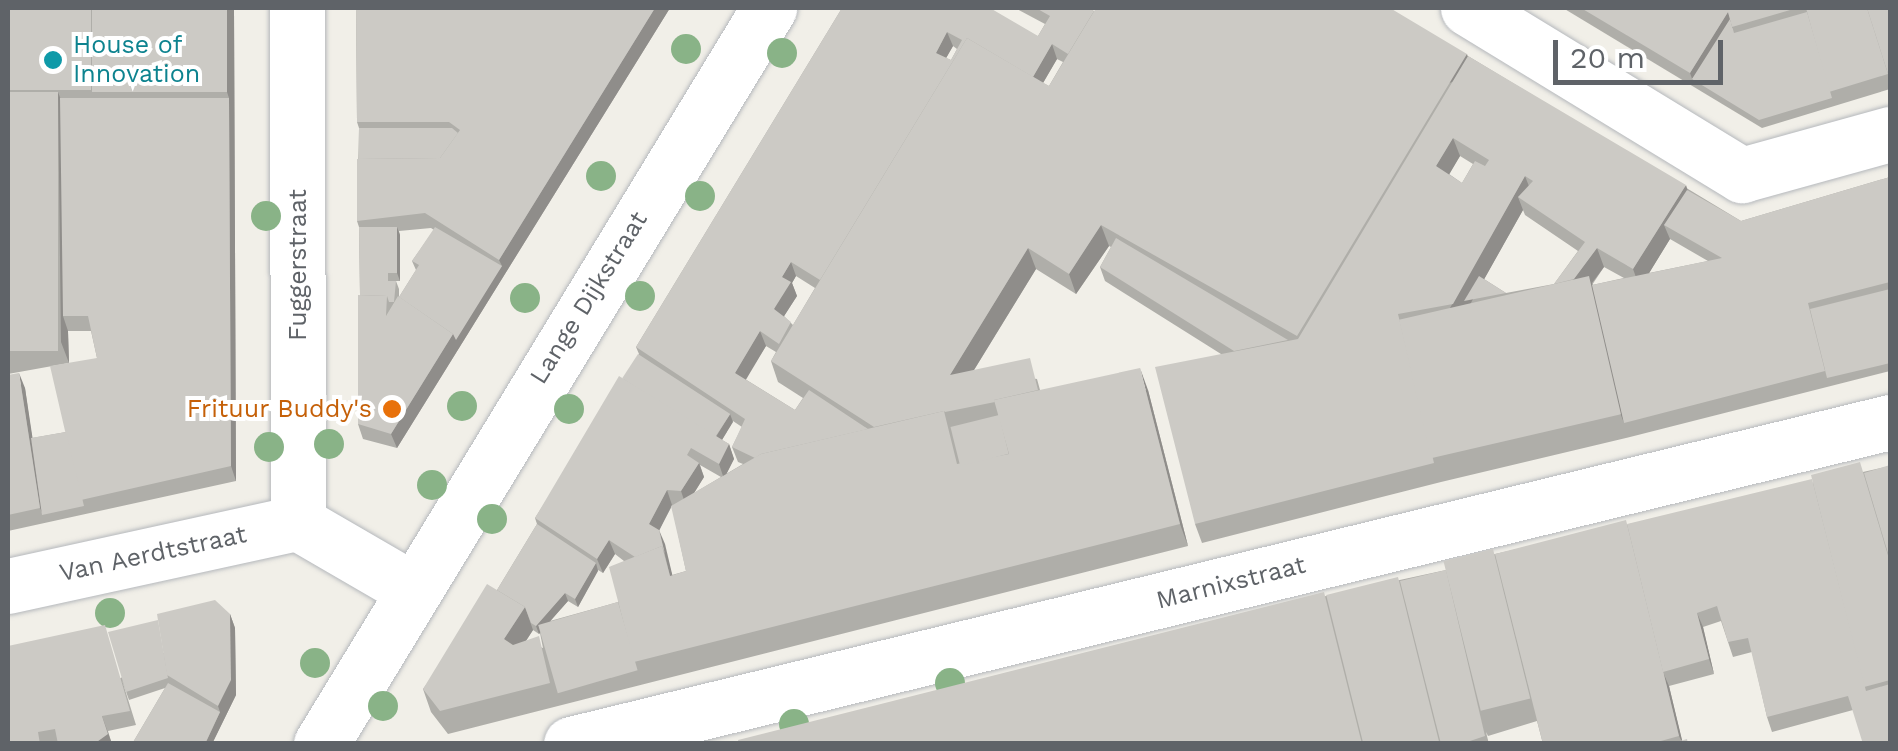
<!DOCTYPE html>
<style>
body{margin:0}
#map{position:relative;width:1898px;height:751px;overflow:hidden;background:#f1efe8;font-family:"Work Sans",sans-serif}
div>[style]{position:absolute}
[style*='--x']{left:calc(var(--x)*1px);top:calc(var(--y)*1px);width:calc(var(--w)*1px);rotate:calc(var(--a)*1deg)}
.roads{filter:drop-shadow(0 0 2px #b5b8bc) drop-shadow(0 0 2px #b5b8bc)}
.minor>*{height:55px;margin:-27.5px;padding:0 27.5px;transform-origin:27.5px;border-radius:27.5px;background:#fff}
.trees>*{width:30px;height:30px;margin:-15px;border-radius:50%;background:#89b387}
.wall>*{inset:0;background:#afaea9}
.shaded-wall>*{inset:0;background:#8f8d8a;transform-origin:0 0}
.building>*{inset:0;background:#cccac5;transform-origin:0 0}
.dots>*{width:28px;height:28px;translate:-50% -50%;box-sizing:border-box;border:5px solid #fff;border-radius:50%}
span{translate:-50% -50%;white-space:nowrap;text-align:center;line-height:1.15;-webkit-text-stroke:8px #fff;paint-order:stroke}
.culture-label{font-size:25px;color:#0d838f}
.left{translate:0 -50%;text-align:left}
.street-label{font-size:25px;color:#5f6368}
.food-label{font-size:25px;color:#c56008}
.right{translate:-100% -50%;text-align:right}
.frame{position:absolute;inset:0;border:10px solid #5f6368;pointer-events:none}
.scale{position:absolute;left:1553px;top:40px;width:170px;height:45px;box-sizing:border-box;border:5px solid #5f6368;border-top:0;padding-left:12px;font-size:30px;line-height:35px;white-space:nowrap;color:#5f6368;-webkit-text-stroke:8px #fff;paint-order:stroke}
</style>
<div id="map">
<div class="roads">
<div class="minor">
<i style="--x:297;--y:8;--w:515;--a:89.89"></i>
<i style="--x:1468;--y:8;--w:321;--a:31.4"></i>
<i style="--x:1742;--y:175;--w:154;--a:-15.5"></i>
<i style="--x:298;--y:523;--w:129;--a:30.1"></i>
<i style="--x:8;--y:586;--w:297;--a:-12.3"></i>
<i style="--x:321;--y:744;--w:862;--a:-58.67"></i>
<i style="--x:571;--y:744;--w:1358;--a:-13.72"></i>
</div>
</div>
<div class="trees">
<i style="left:686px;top:49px"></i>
<i style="left:782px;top:53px"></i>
<i style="left:601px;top:176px"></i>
<i style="left:700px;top:196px"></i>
<i style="left:266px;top:216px"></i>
<i style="left:640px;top:296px"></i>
<i style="left:525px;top:298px"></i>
<i style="left:462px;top:406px"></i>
<i style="left:569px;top:409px"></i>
<i style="left:329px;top:444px"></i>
<i style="left:269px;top:447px"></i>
<i style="left:432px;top:485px"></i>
<i style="left:492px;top:519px"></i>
<i style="left:110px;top:613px"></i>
<i style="left:315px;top:663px"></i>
<i style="left:950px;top:683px"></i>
<i style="left:383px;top:706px"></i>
<i style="left:794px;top:724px"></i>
</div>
<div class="wall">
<i style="clip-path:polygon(8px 8px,234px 8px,236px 481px,8px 531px,8px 375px,25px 388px,32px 438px,66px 432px,97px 358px,91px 331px,68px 331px,69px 363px,8px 374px)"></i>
<i style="clip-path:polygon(evenodd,356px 8px,670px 8px,397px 448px,363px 439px,358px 424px,360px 295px,359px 227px,357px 221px,359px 128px,357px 122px,356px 8px,431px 228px,434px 230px,412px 261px,416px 270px,399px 297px,399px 289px,396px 281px,400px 281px,400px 235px,399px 231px,431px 228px)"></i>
<i style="clip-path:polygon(evenodd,842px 8px,1038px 36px,1045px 24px,1015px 8px,1088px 8px,1094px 11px,1468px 56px,1741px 221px,1890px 177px,1890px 371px,1630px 437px,1441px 482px,1202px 543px,1195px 524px,1221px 354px,1105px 281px,1100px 267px,1111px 247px,1109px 246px,1076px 294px,1036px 269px,974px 370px,1037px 379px,1040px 390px,1148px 390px,1188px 546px,448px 734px,431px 712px,423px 689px,497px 590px,537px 524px,535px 518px,624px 379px,639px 354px,636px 347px,842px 8px,953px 46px,957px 49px,951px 60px,946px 58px,953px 46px,842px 8px,1057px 59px,1063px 62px,1049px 86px,1043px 83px,1057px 59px,842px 8px,1460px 156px,1473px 164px,1462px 183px,1449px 174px,1460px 156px,842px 8px,1523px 210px,1525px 215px,1578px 251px,1554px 284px,1506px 293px,1484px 279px,1523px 210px,842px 8px,1670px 239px,1708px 261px,1649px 273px,1670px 239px,842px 8px,1604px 267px,1624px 278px,1592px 285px,1604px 267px,842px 8px,796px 276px,815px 288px,793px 325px,784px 316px,797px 296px,792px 283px,796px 276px,842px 8px,766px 346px,776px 352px,771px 361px,778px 382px,803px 398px,795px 410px,745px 379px,766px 346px,842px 8px,733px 421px,742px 427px,732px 447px,738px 462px,743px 464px,726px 474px,734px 459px,729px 444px,722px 440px,733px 421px,842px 8px,700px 465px,721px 477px,694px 493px,704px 477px,700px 465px,842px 8px,672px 506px,686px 571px,672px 575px,659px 530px,672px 506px,842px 8px,615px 554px,624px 561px,618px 602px,550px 621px,568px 601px,578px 607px,598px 570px,603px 573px,615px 554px,842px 8px,533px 630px,539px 634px,540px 633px,543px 648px,526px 641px,533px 630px)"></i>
<i style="clip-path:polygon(1563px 8px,1890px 8px,1890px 89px,1762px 128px)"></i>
<i style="clip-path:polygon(1890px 466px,1890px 744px,1853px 710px,1772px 732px,1767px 717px,1752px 652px,1733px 657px,1721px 621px,1703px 627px,1714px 674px,1669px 686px,1682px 741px,1689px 744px,1543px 744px,1537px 721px,1488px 736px,1486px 732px,1489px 744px,739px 744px,1326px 596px,1446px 570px,1495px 554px)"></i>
<i style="clip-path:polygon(230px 614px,235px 628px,236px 695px,212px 744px,132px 744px,165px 688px,129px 700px,122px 680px,136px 725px,108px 731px,112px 744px,8px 744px)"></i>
</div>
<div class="shaded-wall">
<i style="clip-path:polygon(227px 8px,234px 8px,236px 481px,231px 466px,229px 98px,227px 92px)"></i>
<i style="clip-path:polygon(655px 8px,670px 8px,397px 448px,391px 434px,453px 334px,502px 266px,499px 260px)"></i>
<i style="clip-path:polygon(1728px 12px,1733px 27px,1692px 79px,1695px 87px,1690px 73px)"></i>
<i style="clip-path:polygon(947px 32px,953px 46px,941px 67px,936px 53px)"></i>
<i style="clip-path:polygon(1052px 44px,1057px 59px,1036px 95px,1031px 80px)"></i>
<i style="left:1467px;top:54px;width:22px;height:329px;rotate:72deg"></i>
<i style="clip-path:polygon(58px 92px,66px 113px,63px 316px,68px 331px,69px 363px,61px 342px)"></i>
<i style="clip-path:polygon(1453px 138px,1460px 156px,1443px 185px,1436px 166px)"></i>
<i style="clip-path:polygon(1525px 176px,1532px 194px,1518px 197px,1523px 210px,1463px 317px,1450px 308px)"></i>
<i style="clip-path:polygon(1686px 185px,1692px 204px,1664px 225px,1670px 239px,1640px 288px,1633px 269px)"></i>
<i style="clip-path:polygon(1101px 225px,1109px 246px,1076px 294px,1069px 274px)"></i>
<i style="clip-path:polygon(397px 227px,400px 235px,400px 281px,397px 273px)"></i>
<i style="clip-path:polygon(1028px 248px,1036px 269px,958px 396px,950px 375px)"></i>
<i style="clip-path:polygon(1597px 248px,1604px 267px,1592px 283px,1598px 299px,1624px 423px,1570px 284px)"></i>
<i style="clip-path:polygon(791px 262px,796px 276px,792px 283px,797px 296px,779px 324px,774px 309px,782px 277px)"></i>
<i style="clip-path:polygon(760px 331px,766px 346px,741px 388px,735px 373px)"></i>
<i style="clip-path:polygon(1140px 368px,1148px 390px,1188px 546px,1180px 524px)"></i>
<i style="clip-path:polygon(19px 373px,25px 388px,44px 514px,43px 514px,40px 508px)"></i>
<i style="clip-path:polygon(730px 414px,733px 422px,717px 448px,714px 440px)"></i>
<i style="clip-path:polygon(729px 444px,734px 459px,724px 479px,719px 464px)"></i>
<i style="clip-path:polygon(699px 463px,704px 477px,686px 506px,681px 491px)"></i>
<i style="clip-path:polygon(667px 490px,672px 505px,655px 539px,649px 524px)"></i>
<i style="clip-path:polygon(1626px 520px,1663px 672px,1669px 686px,1683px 744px,1679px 736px)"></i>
<i style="clip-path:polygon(659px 530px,665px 544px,678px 599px,670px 576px)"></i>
<i style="clip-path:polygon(609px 540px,615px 554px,603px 573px,597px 559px)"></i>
<i style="clip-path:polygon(596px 563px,598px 571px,578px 607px,575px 599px)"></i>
<i style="clip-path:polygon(565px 593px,568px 601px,539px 634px,536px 626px)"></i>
<i style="clip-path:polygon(525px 607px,533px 630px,512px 662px,504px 639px)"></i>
<i style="clip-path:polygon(1697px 613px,1703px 627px,1714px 674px,1709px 659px)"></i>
<i style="clip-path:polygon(230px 614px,235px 628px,236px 695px,212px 744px,205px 744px,220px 712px,218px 706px)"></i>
<i style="clip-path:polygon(102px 716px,112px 744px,94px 744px)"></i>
</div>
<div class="building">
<i style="left:8px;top:8px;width:83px;height:82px"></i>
<i style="left:92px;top:8px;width:135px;height:84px"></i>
<i style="clip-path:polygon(356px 8px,655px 8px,499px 260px,425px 213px,357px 221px,357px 159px,440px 158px,460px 130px,449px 122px,357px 122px)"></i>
<i style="clip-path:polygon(evenodd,842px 8px,990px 8px,1038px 36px,1050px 16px,1036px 8px,1088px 8px,1094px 11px,1068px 54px,1052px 44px,1033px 77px,967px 38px,820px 280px,791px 262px,782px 277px,791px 282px,774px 309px,791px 322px,779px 344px,760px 331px,735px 373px,795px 410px,809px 390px,868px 429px,761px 454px,755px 458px,732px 447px,745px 419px,636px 347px,842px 8px,947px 32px,962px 40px,951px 60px,936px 53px,947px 32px)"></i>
<i style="clip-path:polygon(1096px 8px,1390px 8px,1467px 54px,1297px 336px,1101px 225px,1069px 274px,1028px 248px,950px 375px,1030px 358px,1038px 390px,994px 400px,995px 402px,945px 412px,944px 411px,874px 427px,771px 361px,967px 38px,1049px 86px)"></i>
<i style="clip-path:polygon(1581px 8px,1797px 8px,1732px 27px,1728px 12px,1690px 73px)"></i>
<i style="clip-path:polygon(1806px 8px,1867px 8px,1888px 74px,1829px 92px)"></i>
<i style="clip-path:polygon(1867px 8px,1890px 8px,1890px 80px)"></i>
<i style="clip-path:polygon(1807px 12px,1832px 98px,1759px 120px,1692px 79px,1730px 19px,1734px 33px)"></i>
<i style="clip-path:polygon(evenodd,1468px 56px,1686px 185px,1633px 269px,1597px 248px,1574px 279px,1554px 284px,1585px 242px,1518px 197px,1533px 181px,1525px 176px,1453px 304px,1398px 314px,1434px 463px,1195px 524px,1155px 367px,1298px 339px,1468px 56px,1453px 138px,1489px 160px,1485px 166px,1475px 161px,1462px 183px,1436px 166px,1453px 138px)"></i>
<i style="left:8px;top:92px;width:50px;height:259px"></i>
<i style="clip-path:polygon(60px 98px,229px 98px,231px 466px,81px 500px,50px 366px,97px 358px,88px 316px,63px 316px)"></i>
<i style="clip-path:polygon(359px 128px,452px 128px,458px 133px,440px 158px,359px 159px)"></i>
<i style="clip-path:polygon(1890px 177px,1890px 282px,1808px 303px,1825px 371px,1624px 423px,1592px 285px,1722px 258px,1664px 225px,1687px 190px,1741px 221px)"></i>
<i style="clip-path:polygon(359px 227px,397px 227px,397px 273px,388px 273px,388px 281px,396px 281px,394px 302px,389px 302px,387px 296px,360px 295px)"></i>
<i style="clip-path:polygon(435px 227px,502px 266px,456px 340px,453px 334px,399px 297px,419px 265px,412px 261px)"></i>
<i style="clip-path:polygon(1116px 238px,1288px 340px,1234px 351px,1100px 267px)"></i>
<i style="clip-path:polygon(1479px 276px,1506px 293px,1464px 301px)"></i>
<i style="left:1589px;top:276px;width:142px;height:195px;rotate:77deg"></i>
<i style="clip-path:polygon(1890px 289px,1890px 363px,1827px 378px,1810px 309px)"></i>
<i style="clip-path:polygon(358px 295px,387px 296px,386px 316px,398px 296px,453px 334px,391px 434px,358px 424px)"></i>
<i style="left:638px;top:354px;width:110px;height:29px;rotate:33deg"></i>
<i style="clip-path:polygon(1140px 368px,1180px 524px,634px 662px,609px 567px,662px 546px,670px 576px,686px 571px,671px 506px,761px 454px,944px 411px,957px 464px,1009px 454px,994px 400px)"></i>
<i style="clip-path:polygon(19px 373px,40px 508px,8px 515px,8px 375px)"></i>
<i style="clip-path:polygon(619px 376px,729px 444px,719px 464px,691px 448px,687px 455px,699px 463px,681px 491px,667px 490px,649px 524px,659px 530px,665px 554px,662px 546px,635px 557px,609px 540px,597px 559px,535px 518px)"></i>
<i style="left:999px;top:415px;width:40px;height:50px;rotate:76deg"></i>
<i style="clip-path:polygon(66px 432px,84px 506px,42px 515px,31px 438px)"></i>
<i style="clip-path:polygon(1860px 462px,1890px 562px,1890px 680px,1864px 687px,1811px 475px)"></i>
<i style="clip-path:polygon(1890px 465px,1890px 560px,1864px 473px)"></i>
<i style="clip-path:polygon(1812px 479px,1866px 691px,1890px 684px,1890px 744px,1863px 744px,1848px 696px,1767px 717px,1748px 638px,1728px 642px,1717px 606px,1697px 613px,1709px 659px,1663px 672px,1627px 524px)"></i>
<i style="clip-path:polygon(1626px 520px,1679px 736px,1650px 744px,1543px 744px,1495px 554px)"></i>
<i style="clip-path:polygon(537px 524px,596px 563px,575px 599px,565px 593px,536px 626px,531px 623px,525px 607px,497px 590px)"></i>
<i style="left:1493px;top:549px;width:154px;height:51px;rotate:76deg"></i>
<i style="clip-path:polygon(1446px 570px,1485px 736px,1461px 744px,1441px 744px,1400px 581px)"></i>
<i style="left:1398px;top:577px;width:172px;height:74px;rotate:76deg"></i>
<i style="clip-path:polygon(487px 584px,525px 607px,504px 639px,513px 645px,539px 636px,550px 683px,440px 711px,423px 689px)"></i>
<i style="clip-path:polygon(1324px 592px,1362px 744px,739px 744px,738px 740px)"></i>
<i style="clip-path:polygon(215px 600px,230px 614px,231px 680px,218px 706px,167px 675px,157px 614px)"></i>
<i style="left:618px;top:602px;width:71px;height:83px;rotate:74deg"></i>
<i style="clip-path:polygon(158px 620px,168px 678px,126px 692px,108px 632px)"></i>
<i style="clip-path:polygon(105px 625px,130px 711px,102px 716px,108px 734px,94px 744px,58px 744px,55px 729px,38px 732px,40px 744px,8px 744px,8px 646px)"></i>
<i style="clip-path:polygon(168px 683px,220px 712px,205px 744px,132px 744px)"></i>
<i style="clip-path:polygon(1687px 739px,1688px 744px,1670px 744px)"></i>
</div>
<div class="dots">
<i style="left:53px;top:60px;background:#0f9aa8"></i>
<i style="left:392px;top:409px;background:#e8710a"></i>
</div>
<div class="culture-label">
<span class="left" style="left:73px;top:60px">House of<br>Innovation</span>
</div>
<div class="street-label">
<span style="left:298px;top:265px;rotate:-90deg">Fuggerstraat</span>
<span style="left:589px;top:298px;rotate:-58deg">Lange Dijkstraat</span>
<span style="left:153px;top:554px;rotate:-12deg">Van Aerdtstraat</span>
<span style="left:1231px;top:583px;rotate:-14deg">Marnixstraat</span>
</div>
<div class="food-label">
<span class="right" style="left:372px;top:409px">Frituur Buddy's</span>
</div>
<div class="frame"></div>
<div class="scale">20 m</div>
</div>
